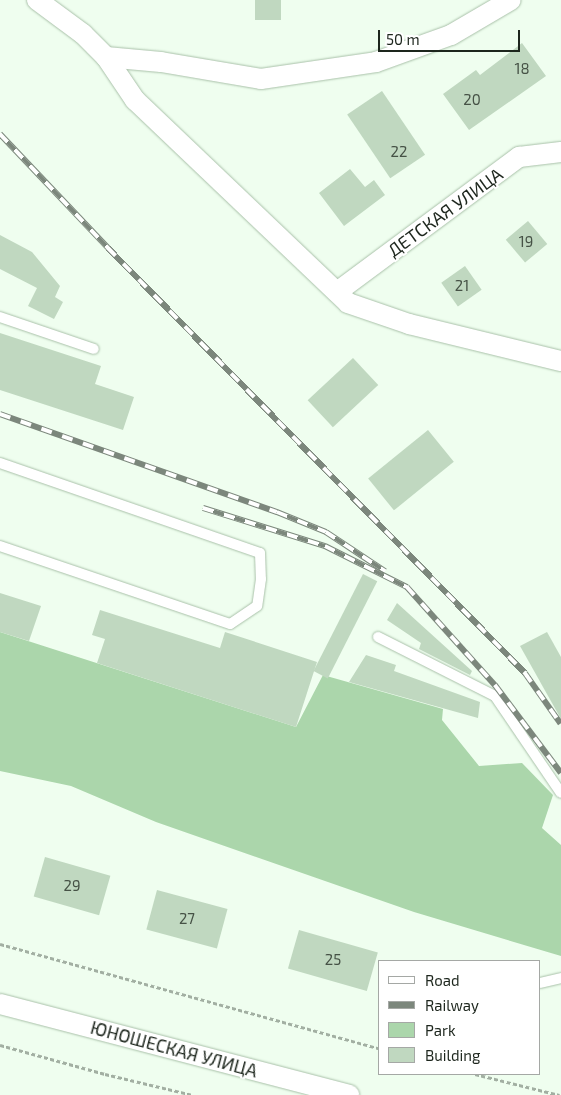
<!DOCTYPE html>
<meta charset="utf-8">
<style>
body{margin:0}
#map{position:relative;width:561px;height:1095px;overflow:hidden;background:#effeef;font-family:"Exo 2",sans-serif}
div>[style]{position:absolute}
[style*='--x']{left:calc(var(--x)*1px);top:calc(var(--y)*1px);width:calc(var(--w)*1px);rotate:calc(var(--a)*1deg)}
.green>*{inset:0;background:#abd6ab}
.building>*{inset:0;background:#c0d8c0;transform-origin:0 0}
.path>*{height:3px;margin-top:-1.5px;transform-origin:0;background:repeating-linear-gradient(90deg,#a2afa2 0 4px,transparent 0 6.5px)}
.roads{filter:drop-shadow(0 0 1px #a9c1a9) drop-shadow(0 0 1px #a9c1a9)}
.service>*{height:10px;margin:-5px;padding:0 5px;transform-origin:5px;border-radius:5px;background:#fff}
.minor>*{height:20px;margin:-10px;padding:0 10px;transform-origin:10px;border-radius:10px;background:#fff}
.rail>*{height:5.5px;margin-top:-2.75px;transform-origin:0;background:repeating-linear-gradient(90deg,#fff 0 11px,#7c877c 0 22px);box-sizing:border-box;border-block:1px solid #7c877c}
span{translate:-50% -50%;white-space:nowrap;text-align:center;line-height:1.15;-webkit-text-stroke:4px #fff;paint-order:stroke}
.number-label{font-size:15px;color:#465246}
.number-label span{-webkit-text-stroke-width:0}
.street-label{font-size:18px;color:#1d261d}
.legend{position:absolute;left:378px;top:960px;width:162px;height:115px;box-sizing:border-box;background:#fff;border:1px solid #a5a8a5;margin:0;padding:6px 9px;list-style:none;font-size:15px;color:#1d261d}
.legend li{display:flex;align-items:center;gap:10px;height:25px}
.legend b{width:25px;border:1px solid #a5a8a5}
.scale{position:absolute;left:378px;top:30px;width:142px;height:22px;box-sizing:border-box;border:2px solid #1d261d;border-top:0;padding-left:6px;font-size:15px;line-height:18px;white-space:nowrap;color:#1d261d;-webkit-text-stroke:4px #fff;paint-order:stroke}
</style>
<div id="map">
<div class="green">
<i style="clip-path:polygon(0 632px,296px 727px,323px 675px,443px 709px,442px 720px,479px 766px,522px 763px,553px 795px,542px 828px,561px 845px,561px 956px,414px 912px,156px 822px,71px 786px,0 771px)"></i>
</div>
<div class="building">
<i style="left:255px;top:0;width:26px;height:20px"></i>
<i style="clip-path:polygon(522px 43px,546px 76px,469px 130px,443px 94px,476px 70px,480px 75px)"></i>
<i style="left:382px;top:91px;width:77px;height:42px;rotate:56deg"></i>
<i style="clip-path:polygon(350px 169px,365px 187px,374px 180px,385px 195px,344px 226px,319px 193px)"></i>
<i style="left:528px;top:221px;width:30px;height:29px;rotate:50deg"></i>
<i style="clip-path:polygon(0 235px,32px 252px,60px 286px,55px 297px,63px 302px,54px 319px,28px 306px,37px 288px,0 269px)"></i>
<i style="left:465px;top:266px;width:29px;height:29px;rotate:55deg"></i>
<i style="clip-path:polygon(0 333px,101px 366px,95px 384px,134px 397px,123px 430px,0 390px)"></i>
<i style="left:353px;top:358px;width:37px;height:62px;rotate:47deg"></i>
<i style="left:428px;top:430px;width:41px;height:77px;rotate:51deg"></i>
<i style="left:363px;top:574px;width:16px;height:109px;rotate:27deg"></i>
<i style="clip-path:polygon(0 593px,41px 606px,29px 641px,0 632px)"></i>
<i style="clip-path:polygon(397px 603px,472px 671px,470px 675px,419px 649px,421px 643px,387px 620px)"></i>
<i style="clip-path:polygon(100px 610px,220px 648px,225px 632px,317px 662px,296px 727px,97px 663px,105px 639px,92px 635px)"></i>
<i style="clip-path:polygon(547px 632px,561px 657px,561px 719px,520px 646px)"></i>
<i style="clip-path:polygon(366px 655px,396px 665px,394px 671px,480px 702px,478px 718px,349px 682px)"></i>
<i style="left:45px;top:857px;width:68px;height:41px;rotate:16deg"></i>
<i style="left:157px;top:890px;width:73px;height:41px;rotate:15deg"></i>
<i style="left:299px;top:930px;width:82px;height:40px;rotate:16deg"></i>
</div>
<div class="path">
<i style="--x:0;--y:944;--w:394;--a:15.4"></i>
<i style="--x:0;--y:1045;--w:109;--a:15.4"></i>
<i style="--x:105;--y:1074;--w:90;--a:13.4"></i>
<i style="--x:475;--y:1074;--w:87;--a:14"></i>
</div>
<div class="roads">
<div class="service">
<i style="--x:0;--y:317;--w:99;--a:18.8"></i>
<i style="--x:0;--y:463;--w:275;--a:19.1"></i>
<i style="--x:260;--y:553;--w:26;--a:88"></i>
<i style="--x:261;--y:579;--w:27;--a:98"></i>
<i style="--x:257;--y:606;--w:32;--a:146"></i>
<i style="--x:230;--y:624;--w:243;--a:-161.3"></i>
<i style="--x:378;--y:637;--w:131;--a:26.8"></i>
<i style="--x:495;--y:696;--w:117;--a:55.8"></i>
<i style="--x:540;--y:983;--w:22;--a:-13"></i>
</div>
<div class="minor">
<i style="--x:37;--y:0;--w:57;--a:36.5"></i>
<i style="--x:83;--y:34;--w:33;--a:45"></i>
<i style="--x:106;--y:57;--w:55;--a:5.2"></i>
<i style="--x:161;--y:62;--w:101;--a:9.6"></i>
<i style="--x:261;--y:79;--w:116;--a:-8.4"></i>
<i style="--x:376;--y:62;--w:80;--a:-19.8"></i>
<i style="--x:451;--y:35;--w:69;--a:-30.3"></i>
<i style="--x:106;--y:57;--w:52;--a:56"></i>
<i style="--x:135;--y:100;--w:294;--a:43.6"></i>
<i style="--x:348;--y:303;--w:65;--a:19"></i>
<i style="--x:409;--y:324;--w:156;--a:13.7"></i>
<i style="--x:337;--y:292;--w:227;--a:-36.6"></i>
<i style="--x:519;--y:157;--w:42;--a:-6.8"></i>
<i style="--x:0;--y:1004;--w:361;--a:14.6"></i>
</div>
</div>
<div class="rail">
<i style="--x:0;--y:134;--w:157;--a:46.5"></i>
<i style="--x:108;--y:248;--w:595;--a:45.54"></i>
<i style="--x:525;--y:673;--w:62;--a:54.8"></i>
<i style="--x:0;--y:414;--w:294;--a:19.5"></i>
<i style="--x:277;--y:512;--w:53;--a:22.2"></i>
<i style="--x:326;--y:532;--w:71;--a:33.5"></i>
<i style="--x:203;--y:508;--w:128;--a:17.3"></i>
<i style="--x:325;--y:546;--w:92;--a:26.6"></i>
<i style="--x:407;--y:587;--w:132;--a:48.1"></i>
<i style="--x:495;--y:685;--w:110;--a:53.1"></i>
</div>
<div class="number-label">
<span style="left:522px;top:69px">18</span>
<span style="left:472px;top:100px">20</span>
<span style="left:399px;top:152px">22</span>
<span style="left:526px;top:242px">19</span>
<span style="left:462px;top:286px">21</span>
<span style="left:72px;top:886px">29</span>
<span style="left:187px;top:919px">27</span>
<span style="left:333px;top:960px">25</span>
</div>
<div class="street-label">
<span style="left:445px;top:212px;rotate:-36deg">ДЕТСКАЯ УЛИЦА</span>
<span style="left:174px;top:1049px;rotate:15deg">ЮНОШЕСКАЯ УЛИЦА</span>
</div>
<ul class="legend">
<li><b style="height:6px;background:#fff"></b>Road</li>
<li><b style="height:6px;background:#7c877c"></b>Railway</li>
<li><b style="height:14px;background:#abd6ab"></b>Park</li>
<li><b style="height:14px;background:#c0d8c0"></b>Building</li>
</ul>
<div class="scale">50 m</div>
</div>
